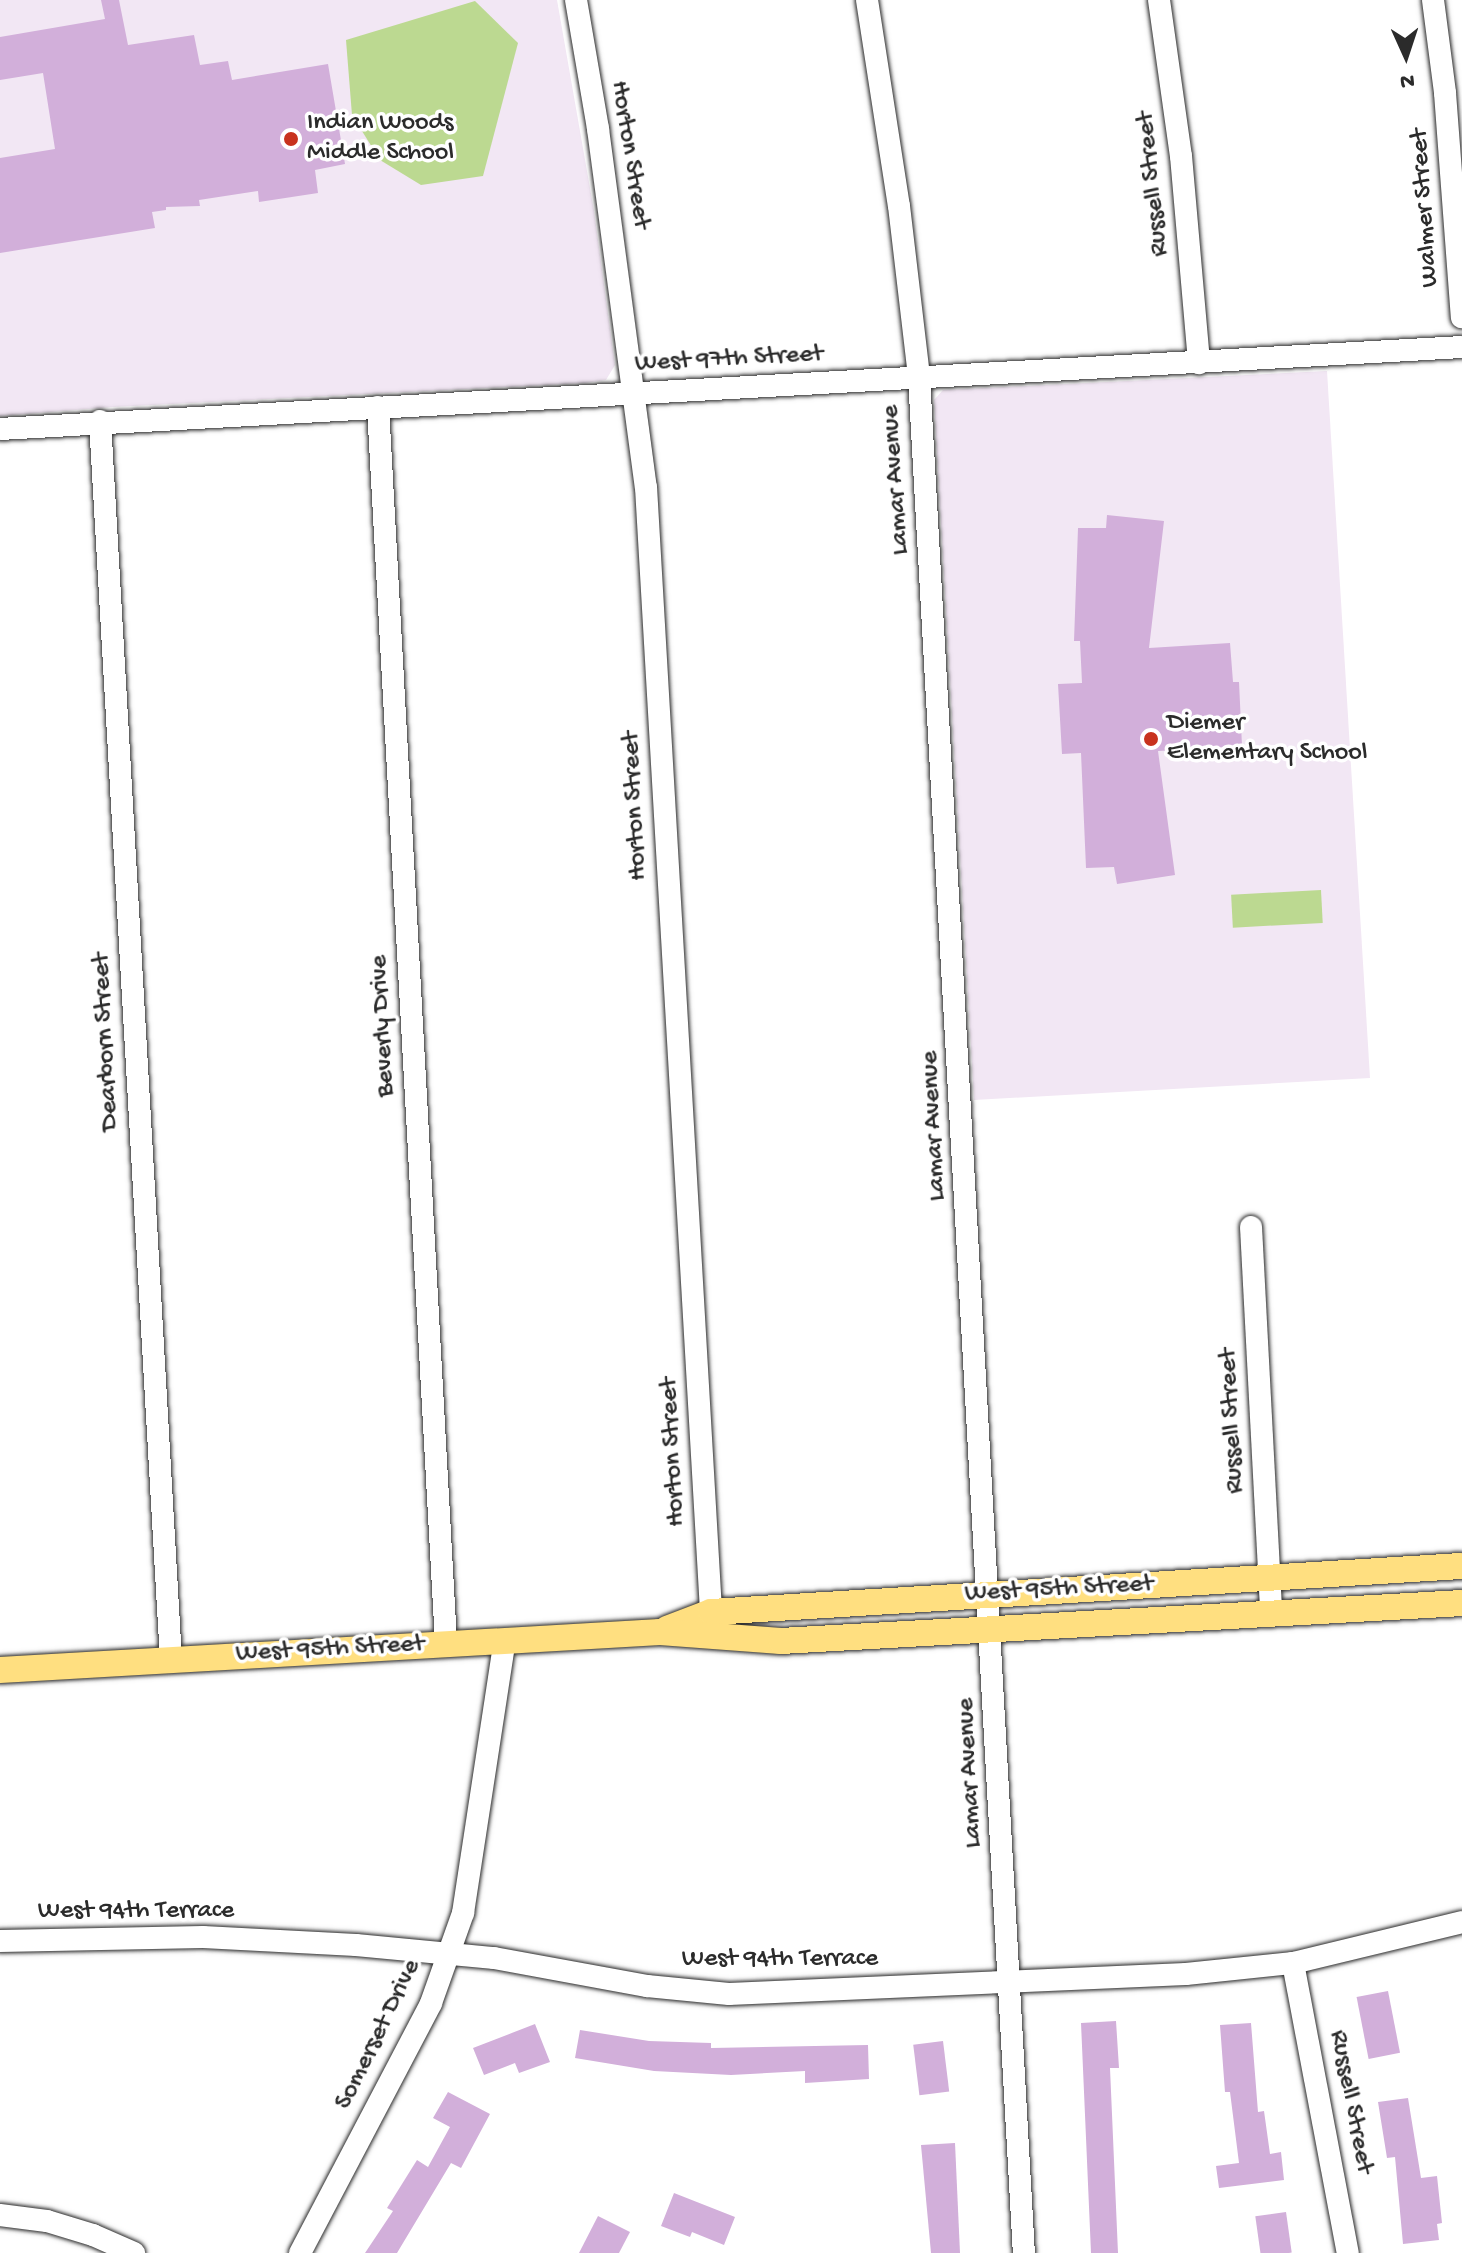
<!DOCTYPE html>
<style>
body{margin:0}
#map{position:relative;width:1462px;height:2253px;overflow:hidden;background:#fff;font-family:"Gochi Hand",sans-serif}
div>[style]{position:absolute}
[style*='--x']{left:calc(var(--x)*1px);top:calc(var(--y)*1px);width:calc(var(--w)*1px);rotate:calc(var(--a)*1deg)}
.built>*{inset:0;background:#f2e7f4}
.green>*{inset:0;background:#bcd991;transform-origin:0 0}
.building>*{inset:0;background:#d2afda;transform-origin:0 0}
.roads{filter:drop-shadow(0 0 2px #2b2b2b) drop-shadow(0 0 2px #2b2b2b)}
.minor>*{height:22px;margin:-11px;padding:0 11px;transform-origin:11px;border-radius:11px;background:#fff}
.major>*{height:26px;margin:-13px;padding:0 13px;transform-origin:13px;border-radius:13px;background:#ffdf80}
.dots>*{width:22px;height:22px;translate:-50% -50%;box-sizing:border-box;border:4px solid #fff;border-radius:50%}
span{translate:-50% -50%;white-space:nowrap;text-align:center;line-height:1.15;-webkit-text-stroke:7px #fff;paint-order:stroke}
.poi-label{font-size:26px;color:#2b2b2b}
.left{translate:0 -50%;text-align:left}
.street-label{font-size:26px;color:#2b2b2b}
.north{position:absolute;left:1366px;top:16px;width:80px;height:80px;-webkit-text-stroke:6px #fff;paint-order:stroke;rotate:177deg;font-size:22px;font-weight:700;line-height:32px;text-align:center;color:#2b2b2b}
.north::after{content:'';display:block;margin:auto;width:28px;height:36px;background:#2b2b2b;clip-path:polygon(50% 0,100% 100%,50% 72%,0 100%)}
</style>
<div id="map">
<div class="built">
<i style="clip-path:polygon(0 0,557px 0,594px 211px,615px 365px,606px 380px,585px 383px,113px 407px,0 416px)"></i>
<i style="clip-path:polygon(1327px 371px,1370px 1078px,974px 1100px,934px 400px,943px 390px)"></i>
</div>
<div class="green">
<i style="clip-path:polygon(475px 1px,518px 43px,483px 176px,421px 185px,380px 160px,352px 115px,346px 40px)"></i>
<i style="left:1321px;top:890px;width:33px;height:90px;rotate:87deg"></i>
</div>
<div class="building">
<i style="clip-path:polygon(101px 0,119px 0,128px 45px,194px 35px,200px 65px,228px 61px,232px 80px,328px 64px,345px 164px,315px 170px,318px 193px,259px 202px,258px 191px,199px 200px,200px 206px,166px 207px,166px 210px,152px 212px,155px 228px,0 253px,0 158px,55px 149px,43px 73px,0 80px,0 37px,105px 19px)"></i>
<i style="clip-path:polygon(1107px 515px,1164px 521px,1149px 648px,1230px 643px,1233px 682px,1239px 682px,1242px 746px,1158px 751px,1175px 875px,1117px 884px,1114px 867px,1086px 868px,1081px 753px,1062px 754px,1058px 684px,1082px 683px,1080px 641px,1074px 641px,1078px 528px,1106px 528px)"></i>
<i style="left:1388px;top:1991px;width:63px;height:32px;rotate:79deg"></i>
<i style="clip-path:polygon(1116px 2021px,1119px 2068px,1110px 2068px,1118px 2253px,1091px 2253px,1081px 2023px)"></i>
<i style="clip-path:polygon(1251px 2023px,1258px 2112px,1264px 2111px,1270px 2154px,1281px 2152px,1284px 2180px,1219px 2188px,1216px 2166px,1239px 2163px,1230px 2092px,1225px 2092px,1220px 2025px)"></i>
<i style="clip-path:polygon(535px 2024px,550px 2062px,519px 2073px,515px 2063px,484px 2075px,473px 2048px)"></i>
<i style="clip-path:polygon(580px 2030px,649px 2041px,711px 2043px,711px 2048px,868px 2045px,869px 2079px,805px 2083px,805px 2071px,731px 2075px,654px 2071px,575px 2058px)"></i>
<i style="left:943px;top:2041px;width:51px;height:30px;rotate:83deg"></i>
<i style="clip-path:polygon(448px 2092px,490px 2114px,461px 2168px,451px 2163px,397px 2253px,365px 2253px,393px 2211px,387px 2208px,417px 2160px,428px 2167px,450px 2127px,433px 2118px)"></i>
<i style="clip-path:polygon(1408px 2098px,1421px 2178px,1437px 2176px,1442px 2223px,1437px 2224px,1439px 2240px,1403px 2244px,1395px 2157px,1387px 2158px,1378px 2102px)"></i>
<i style="clip-path:polygon(955px 2143px,960px 2253px,931px 2253px,921px 2145px)"></i>
<i style="clip-path:polygon(674px 2193px,735px 2217px,724px 2245px,692px 2232px,690px 2237px,661px 2226px)"></i>
<i style="left:1286px;top:2212px;width:41px;height:31px;rotate:82deg"></i>
<i style="clip-path:polygon(598px 2216px,630px 2232px,619px 2253px,579px 2253px)"></i>
</div>
<div class="roads">
<div class="minor">
<i style="--x:576;--y:0;--w:131;--a:80.3"></i>
<i style="--x:598;--y:129;--w:361;--a:82.4"></i>
<i style="--x:646;--y:487;--w:1127;--a:86.69"></i>
<i style="--x:867;--y:0;--w:208;--a:81.2"></i>
<i style="--x:899;--y:206;--w:172;--a:83.3"></i>
<i style="--x:919;--y:377;--w:1879;--a:86.8"></i>
<i style="--x:1159;--y:0;--w:158;--a:82"></i>
<i style="--x:1181;--y:156;--w:208;--a:85"></i>
<i style="--x:1433;--y:0;--w:94;--a:82.6"></i>
<i style="--x:1445;--y:93;--w:225;--a:85.7"></i>
<i style="--x:378;--y:407;--w:1238;--a:86.85"></i>
<i style="--x:100;--y:421;--w:1241;--a:86.72"></i>
<i style="--x:0;--y:429;--w:1464;--a:-3.21"></i>
<i style="--x:1251;--y:1227;--w:387;--a:87"></i>
<i style="--x:0;--y:1941;--w:203;--a:-1.1"></i>
<i style="--x:203;--y:1937;--w:153;--a:3"></i>
<i style="--x:356;--y:1945;--w:139;--a:5.4"></i>
<i style="--x:494;--y:1958;--w:156;--a:10.4"></i>
<i style="--x:647;--y:1986;--w:82;--a:5.6"></i>
<i style="--x:729;--y:1994;--w:457;--a:-2.5"></i>
<i style="--x:1186;--y:1974;--w:108;--a:-5.9"></i>
<i style="--x:1293;--y:1963;--w:174;--a:-13.6"></i>
<i style="--x:1293;--y:1963;--w:295;--a:79.3"></i>
<i style="--x:0;--y:2215;--w:47;--a:7.3"></i>
<i style="--x:47;--y:2221;--w:48;--a:16.9"></i>
<i style="--x:93;--y:2235;--w:45;--a:23.7"></i>
<i style="--x:300;--y:2253;--w:282;--a:-62.3"></i>
<i style="--x:431;--y:2003;--w:96;--a:-70.4"></i>
<i style="--x:463;--y:1913;--w:276;--a:-81.3"></i>
</div>
<div class="major">
<i style="--x:667;--y:1629;--w:47;--a:-21.1"></i>
<i style="--x:711;--y:1612;--w:752;--a:-3.51"></i>
<i style="--x:0;--y:1670;--w:661;--a:-3.3"></i>
<i style="--x:660;--y:1632;--w:121;--a:4.3"></i>
<i style="--x:781;--y:1641;--w:682;--a:-3.19"></i>
</div>
</div>
<div class="dots">
<i style="left:291px;top:139px;background:#c8321e"></i>
<i style="left:1151px;top:739px;background:#c8321e"></i>
</div>
<div class="poi-label">
<span class="left" style="left:307px;top:139px">Indian Woods<br>Middle School</span>
<span class="left" style="left:1167px;top:739px">Diemer<br>Elementary School</span>
</div>
<div class="street-label">
<span style="left:629px;top:155px;rotate:81deg">Horton Street</span>
<span style="left:1154px;top:184px;rotate:-96deg">Russell Street</span>
<span style="left:1426px;top:208px;rotate:-94deg">Walmer Street</span>
<span style="left:729px;top:360px;rotate:-3deg">West 97th Street</span>
<span style="left:897px;top:480px;rotate:-94deg">Lamar Avenue</span>
<span style="left:636px;top:806px;rotate:-93deg">Horton Street</span>
<span style="left:384px;top:1026px;rotate:-93deg">Beverly Drive</span>
<span style="left:107px;top:1042px;rotate:-93deg">Dearborn Street</span>
<span style="left:935px;top:1126px;rotate:-93deg">Lamar Avenue</span>
<span style="left:1233px;top:1421px;rotate:-93deg">Russell Street</span>
<span style="left:674px;top:1452px;rotate:-93deg">Horton Street</span>
<span style="left:1059px;top:1590px;rotate:-3deg">West 95th Street</span>
<span style="left:330px;top:1650px;rotate:-3deg">West 95th Street</span>
<span style="left:971px;top:1773px;rotate:-93deg">Lamar Avenue</span>
<span style="left:136px;top:1912px">West 94th Terrace</span>
<span style="left:780px;top:1960px">West 94th Terrace</span>
<span style="left:379px;top:2035px;rotate:-64deg">Somerset Drive</span>
<span style="left:1350px;top:2102px;rotate:79deg">Russell Street</span>
</div>
<div class="north">N</div>
</div>
